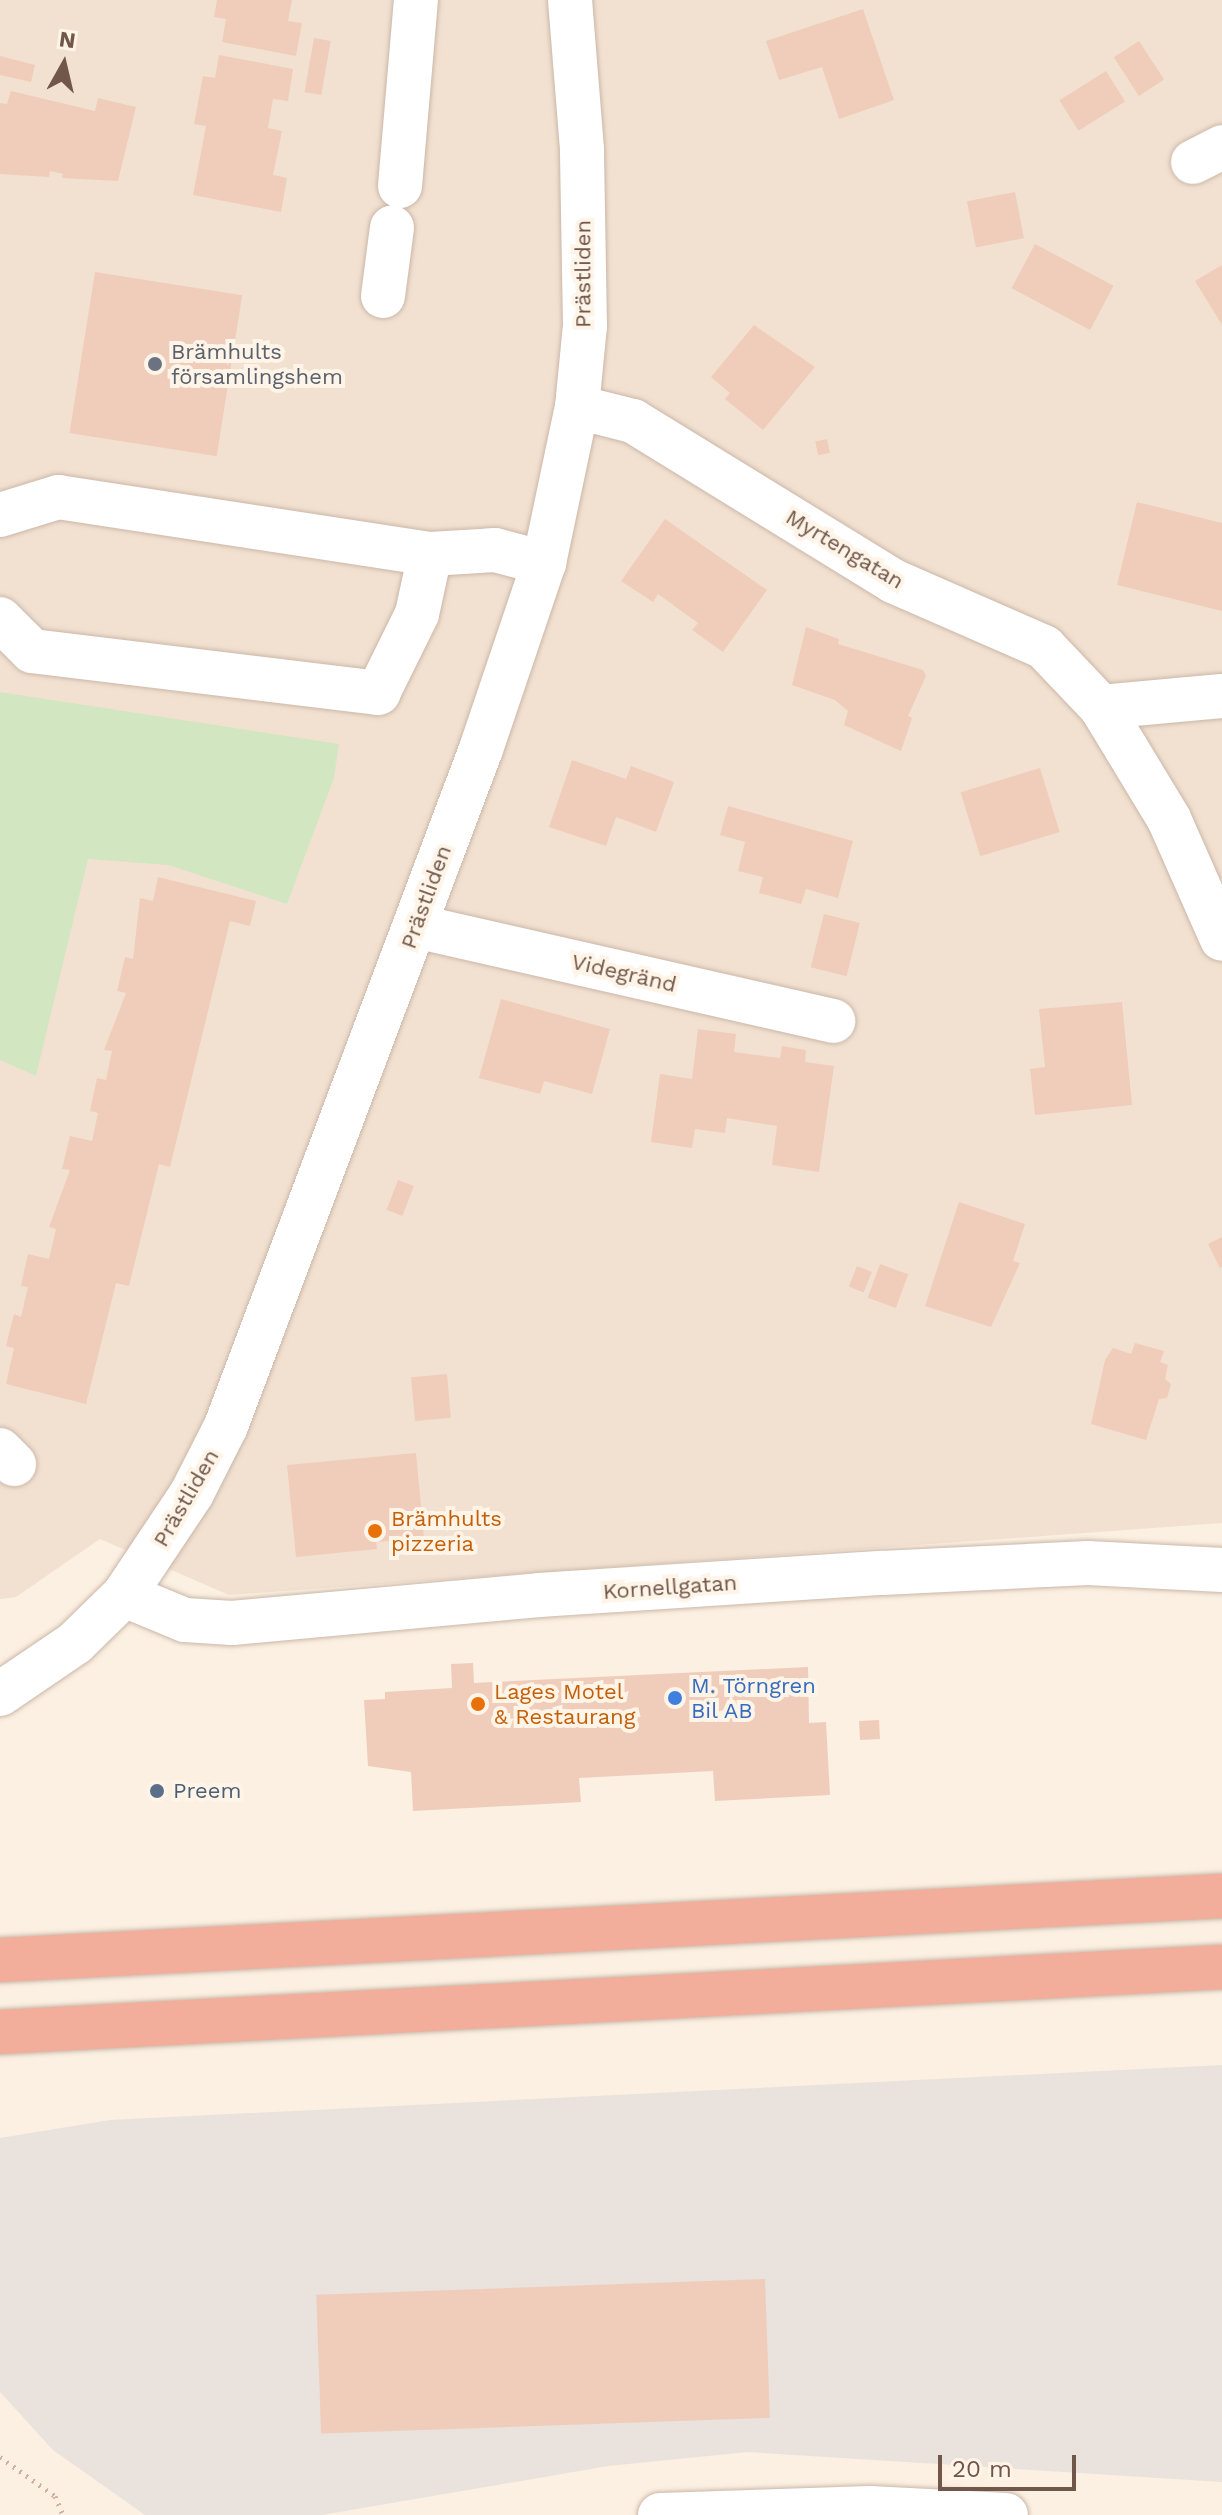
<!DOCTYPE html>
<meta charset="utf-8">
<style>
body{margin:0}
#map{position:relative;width:1222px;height:2515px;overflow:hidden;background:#fbf0e1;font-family:"Work Sans",sans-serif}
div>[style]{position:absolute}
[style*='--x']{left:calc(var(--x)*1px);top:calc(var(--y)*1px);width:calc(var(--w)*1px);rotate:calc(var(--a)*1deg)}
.residential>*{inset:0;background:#f2e1d0}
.industrial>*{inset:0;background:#eae2dd}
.green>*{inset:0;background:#d2e7c1}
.building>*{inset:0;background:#efcdba;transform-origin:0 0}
.path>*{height:5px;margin-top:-2.5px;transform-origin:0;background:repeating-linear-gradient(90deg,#d3b09e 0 2px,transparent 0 8px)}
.roads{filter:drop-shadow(0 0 2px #cbb7a9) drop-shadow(0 0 2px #cbb7a9)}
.minor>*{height:44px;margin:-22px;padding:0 22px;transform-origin:22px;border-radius:22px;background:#fff}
.highway>*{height:44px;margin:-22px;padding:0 22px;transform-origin:22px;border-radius:22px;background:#f2ad9b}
.dots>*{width:22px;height:22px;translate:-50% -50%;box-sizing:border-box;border:4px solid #fef4e7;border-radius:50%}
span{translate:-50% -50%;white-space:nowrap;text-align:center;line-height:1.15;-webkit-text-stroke:8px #fef4e7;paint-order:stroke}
.street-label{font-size:22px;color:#71564a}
.worship-label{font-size:22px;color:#5b616d}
.left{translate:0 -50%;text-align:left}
.food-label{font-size:22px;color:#c56008}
.shop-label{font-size:22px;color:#366cbe}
.service-label{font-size:22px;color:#4e5e75}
.north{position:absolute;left:24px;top:24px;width:80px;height:80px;-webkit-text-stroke:6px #fef4e7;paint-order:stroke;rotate:8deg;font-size:22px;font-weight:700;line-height:32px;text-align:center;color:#71564a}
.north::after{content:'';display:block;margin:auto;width:28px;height:36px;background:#71564a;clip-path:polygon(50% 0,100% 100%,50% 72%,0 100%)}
.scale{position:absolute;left:938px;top:2455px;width:138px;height:36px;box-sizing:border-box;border:4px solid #71564a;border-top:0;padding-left:10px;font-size:24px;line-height:28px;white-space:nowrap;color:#71564a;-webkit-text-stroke:6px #fef4e7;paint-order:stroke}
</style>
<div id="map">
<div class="residential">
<i style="clip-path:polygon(0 0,1222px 0,1222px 1523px,229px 1595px,100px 1539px,16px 1597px,0 1599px)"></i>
</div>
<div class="industrial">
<i style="clip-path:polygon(1222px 2065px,1222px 2482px,748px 2452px,608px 2466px,322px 2515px,145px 2515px,53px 2450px,0 2392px,0 2138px,110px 2120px)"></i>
</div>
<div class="green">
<i style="clip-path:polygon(0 692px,339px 744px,334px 778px,287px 904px,168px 865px,88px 859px,36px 1076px,0 1060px)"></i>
</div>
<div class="building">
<i style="clip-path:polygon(217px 0,292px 0,288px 21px,302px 23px,296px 56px,222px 42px,226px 19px,214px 17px)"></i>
<i style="clip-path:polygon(863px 9px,894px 100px,839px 119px,822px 67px,779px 80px,766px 41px)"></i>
<i style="left:314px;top:38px;width:17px;height:55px;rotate:10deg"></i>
<i style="left:1139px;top:41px;width:46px;height:30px;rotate:57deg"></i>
<i style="clip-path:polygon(219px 55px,293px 69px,288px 101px,273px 99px,268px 128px,282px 131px,273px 175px,287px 178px,281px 212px,193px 195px,206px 126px,194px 124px,203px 76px,215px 78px)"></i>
<i style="clip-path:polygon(0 56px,35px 65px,31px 82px,0 75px)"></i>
<i style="left:1106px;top:71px;width:36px;height:55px;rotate:58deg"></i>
<i style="clip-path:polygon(11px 91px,95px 111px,98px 98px,136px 107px,118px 181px,62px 178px,63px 174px,50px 171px,49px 177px,0 174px,0 103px,7px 104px)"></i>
<i style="left:1015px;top:192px;width:47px;height:49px;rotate:79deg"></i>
<i style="left:1035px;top:244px;width:89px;height:50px;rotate:28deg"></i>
<i style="clip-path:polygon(1222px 265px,1222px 325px,1195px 281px)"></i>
<i style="left:95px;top:272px;width:149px;height:163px;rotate:9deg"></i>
<i style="clip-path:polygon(754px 325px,815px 367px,763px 430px,725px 399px,730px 393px,711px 377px)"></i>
<i style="left:827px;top:439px;width:14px;height:12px;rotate:78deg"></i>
<i style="clip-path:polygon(1137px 502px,1222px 523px,1222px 611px,1117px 585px)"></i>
<i style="clip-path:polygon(665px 519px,767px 590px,723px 652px,692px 630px,698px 623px,658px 594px,653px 602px,621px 581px)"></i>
<i style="clip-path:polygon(806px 627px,839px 639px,838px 644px,923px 670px,926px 676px,908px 716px,912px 718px,901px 751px,844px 725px,848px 711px,835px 700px,792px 685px)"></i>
<i style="clip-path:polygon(572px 760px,626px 779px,631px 766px,674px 782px,656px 832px,616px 817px,606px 846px,549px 827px)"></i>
<i style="left:1040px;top:768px;width:67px;height:83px;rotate:73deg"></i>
<i style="clip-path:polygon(728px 806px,853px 841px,838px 898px,806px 889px,801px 904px,759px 893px,763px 877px,738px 871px,745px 842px,720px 835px)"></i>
<i style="clip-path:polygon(158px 877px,256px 901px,250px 926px,230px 921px,170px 1167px,159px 1164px,129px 1286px,116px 1283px,86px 1404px,6px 1384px,14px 1348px,6px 1346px,14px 1314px,21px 1317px,28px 1287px,21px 1286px,28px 1254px,49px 1259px,56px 1229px,49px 1227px,70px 1170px,62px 1169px,70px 1136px,92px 1141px,98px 1113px,90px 1111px,97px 1078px,106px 1080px,112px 1051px,104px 1050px,126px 993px,117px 991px,125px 957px,133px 959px,140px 898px,153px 901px)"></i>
<i style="left:824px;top:914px;width:37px;height:55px;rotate:14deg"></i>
<i style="clip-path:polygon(501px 999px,610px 1029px,592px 1094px,544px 1081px,540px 1094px,479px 1078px)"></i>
<i style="clip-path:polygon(1122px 1002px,1132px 1105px,1035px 1115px,1030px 1069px,1045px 1067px,1039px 1009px)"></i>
<i style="clip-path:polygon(698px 1029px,736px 1034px,734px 1052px,780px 1058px,782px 1046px,806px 1050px,805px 1062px,834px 1066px,819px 1172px,772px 1165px,777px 1126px,727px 1118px,725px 1133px,695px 1129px,692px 1148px,651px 1142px,660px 1074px,692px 1079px)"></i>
<i style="left:398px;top:1180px;width:17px;height:32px;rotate:21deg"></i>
<i style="clip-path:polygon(959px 1202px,1025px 1224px,1013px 1261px,1020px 1263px,991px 1327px,925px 1306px)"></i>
<i style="clip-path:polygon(1222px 1237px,1222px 1267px,1220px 1268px,1208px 1244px)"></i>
<i style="left:880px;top:1264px;width:30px;height:36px;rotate:20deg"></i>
<i style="left:857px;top:1266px;width:16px;height:22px;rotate:22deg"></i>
<i style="clip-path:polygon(1135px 1343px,1164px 1351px,1160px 1362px,1168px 1365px,1165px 1379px,1171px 1384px,1167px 1398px,1159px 1399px,1146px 1440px,1091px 1424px,1105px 1360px,1113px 1348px,1131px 1354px)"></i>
<i style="left:447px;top:1374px;width:44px;height:36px;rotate:85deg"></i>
<i style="clip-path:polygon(416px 1453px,424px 1538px,376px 1542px,377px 1549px,296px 1557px,287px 1465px)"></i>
<i style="clip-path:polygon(473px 1663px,474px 1683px,808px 1667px,809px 1723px,826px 1722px,830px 1795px,715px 1801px,713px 1771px,579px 1778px,581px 1802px,413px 1811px,411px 1772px,368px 1766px,364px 1700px,385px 1699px,385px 1692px,452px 1688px,451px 1664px)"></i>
<i style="left:879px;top:1720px;width:19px;height:20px;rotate:87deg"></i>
<i style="left:765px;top:2279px;width:139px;height:449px;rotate:88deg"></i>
</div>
<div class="path">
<i style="--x:0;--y:2457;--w:67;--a:35.3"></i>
<i style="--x:55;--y:2496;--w:21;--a:67"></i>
</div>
<div class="roads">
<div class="minor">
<i style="--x:1193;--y:162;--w:33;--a:-27"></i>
<i style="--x:400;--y:186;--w:187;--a:-85.1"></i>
<i style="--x:383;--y:296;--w:69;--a:-82.5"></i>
<i style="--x:577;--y:407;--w:58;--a:14"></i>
<i style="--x:633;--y:421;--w:305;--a:31.6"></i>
<i style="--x:893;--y:581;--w:165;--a:23.6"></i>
<i style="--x:1044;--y:647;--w:83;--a:46.5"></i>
<i style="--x:1101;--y:707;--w:48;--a:58.6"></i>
<i style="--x:1126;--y:748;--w:83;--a:58.8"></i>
<i style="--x:1169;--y:819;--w:131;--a:66.2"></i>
<i style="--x:0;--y:515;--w:61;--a:-17.2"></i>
<i style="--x:58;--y:497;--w:376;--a:8.7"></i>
<i style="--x:430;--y:554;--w:65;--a:-3.5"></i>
<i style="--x:495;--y:550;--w:51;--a:14.9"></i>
<i style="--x:0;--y:619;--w:45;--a:45"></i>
<i style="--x:32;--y:651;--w:349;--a:6.9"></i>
<i style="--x:378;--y:693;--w:88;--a:-63.7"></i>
<i style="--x:417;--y:614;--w:61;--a:-77.8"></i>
<i style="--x:1101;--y:707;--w:121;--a:-5.2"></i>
<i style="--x:415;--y:926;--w:429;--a:12.8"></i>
<i style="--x:0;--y:1450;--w:20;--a:45"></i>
<i style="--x:124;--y:1595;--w:66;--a:22.3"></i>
<i style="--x:185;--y:1620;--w:47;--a:3.7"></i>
<i style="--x:232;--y:1623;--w:308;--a:-5.2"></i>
<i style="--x:539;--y:1595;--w:344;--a:-3.7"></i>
<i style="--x:882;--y:1573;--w:206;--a:-2.8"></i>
<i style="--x:1088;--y:1563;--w:134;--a:3"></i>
<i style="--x:0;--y:1694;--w:91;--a:-34.2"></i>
<i style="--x:75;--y:1643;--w:69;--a:-44.4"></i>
<i style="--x:124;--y:1595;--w:123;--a:-56.3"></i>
<i style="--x:192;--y:1493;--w:75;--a:-63.1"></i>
<i style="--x:226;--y:1426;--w:723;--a:-69.36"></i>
<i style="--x:481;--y:749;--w:196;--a:-71.3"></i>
<i style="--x:544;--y:563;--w:159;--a:-78.1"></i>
<i style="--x:577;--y:407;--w:81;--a:-84.4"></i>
<i style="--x:585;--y:326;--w:177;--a:-91"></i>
<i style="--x:582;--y:149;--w:149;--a:-94.6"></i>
<i style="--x:660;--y:2515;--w:210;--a:-1.9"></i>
<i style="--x:870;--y:2508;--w:136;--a:2.9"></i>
</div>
<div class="highway">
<i style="--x:0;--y:1960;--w:1224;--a:-3"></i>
<i style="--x:0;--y:2032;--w:1224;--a:-3.04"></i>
</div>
</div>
<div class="dots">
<i style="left:155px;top:364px;background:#6b7280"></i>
<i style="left:375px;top:1531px;background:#e8710a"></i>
<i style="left:675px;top:1698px;background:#3f7fe0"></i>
<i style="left:478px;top:1704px;background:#e8710a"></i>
<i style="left:157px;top:1791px;background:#5c6f8a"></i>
</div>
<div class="street-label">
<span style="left:583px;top:274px;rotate:-90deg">Prästliden</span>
<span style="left:845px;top:549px;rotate:31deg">Myrtengatan</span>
<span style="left:426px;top:897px;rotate:-70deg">Prästliden</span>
<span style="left:624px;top:973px;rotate:13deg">Videgränd</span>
<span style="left:186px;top:1498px;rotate:-60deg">Prästliden</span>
<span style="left:670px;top:1587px;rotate:-4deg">Kornellgatan</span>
</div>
<div class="worship-label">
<span class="left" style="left:171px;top:364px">Brämhults<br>församlingshem</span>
</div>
<div class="food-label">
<span class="left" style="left:391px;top:1531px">Brämhults<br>pizzeria</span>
<span class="left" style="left:494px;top:1704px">Lages Motel<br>&amp; Restaurang</span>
</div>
<div class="shop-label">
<span class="left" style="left:691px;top:1698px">M. Törngren<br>Bil AB</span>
</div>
<div class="service-label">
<span class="left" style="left:173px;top:1791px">Preem</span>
</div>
<div class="north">N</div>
<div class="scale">20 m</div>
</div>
